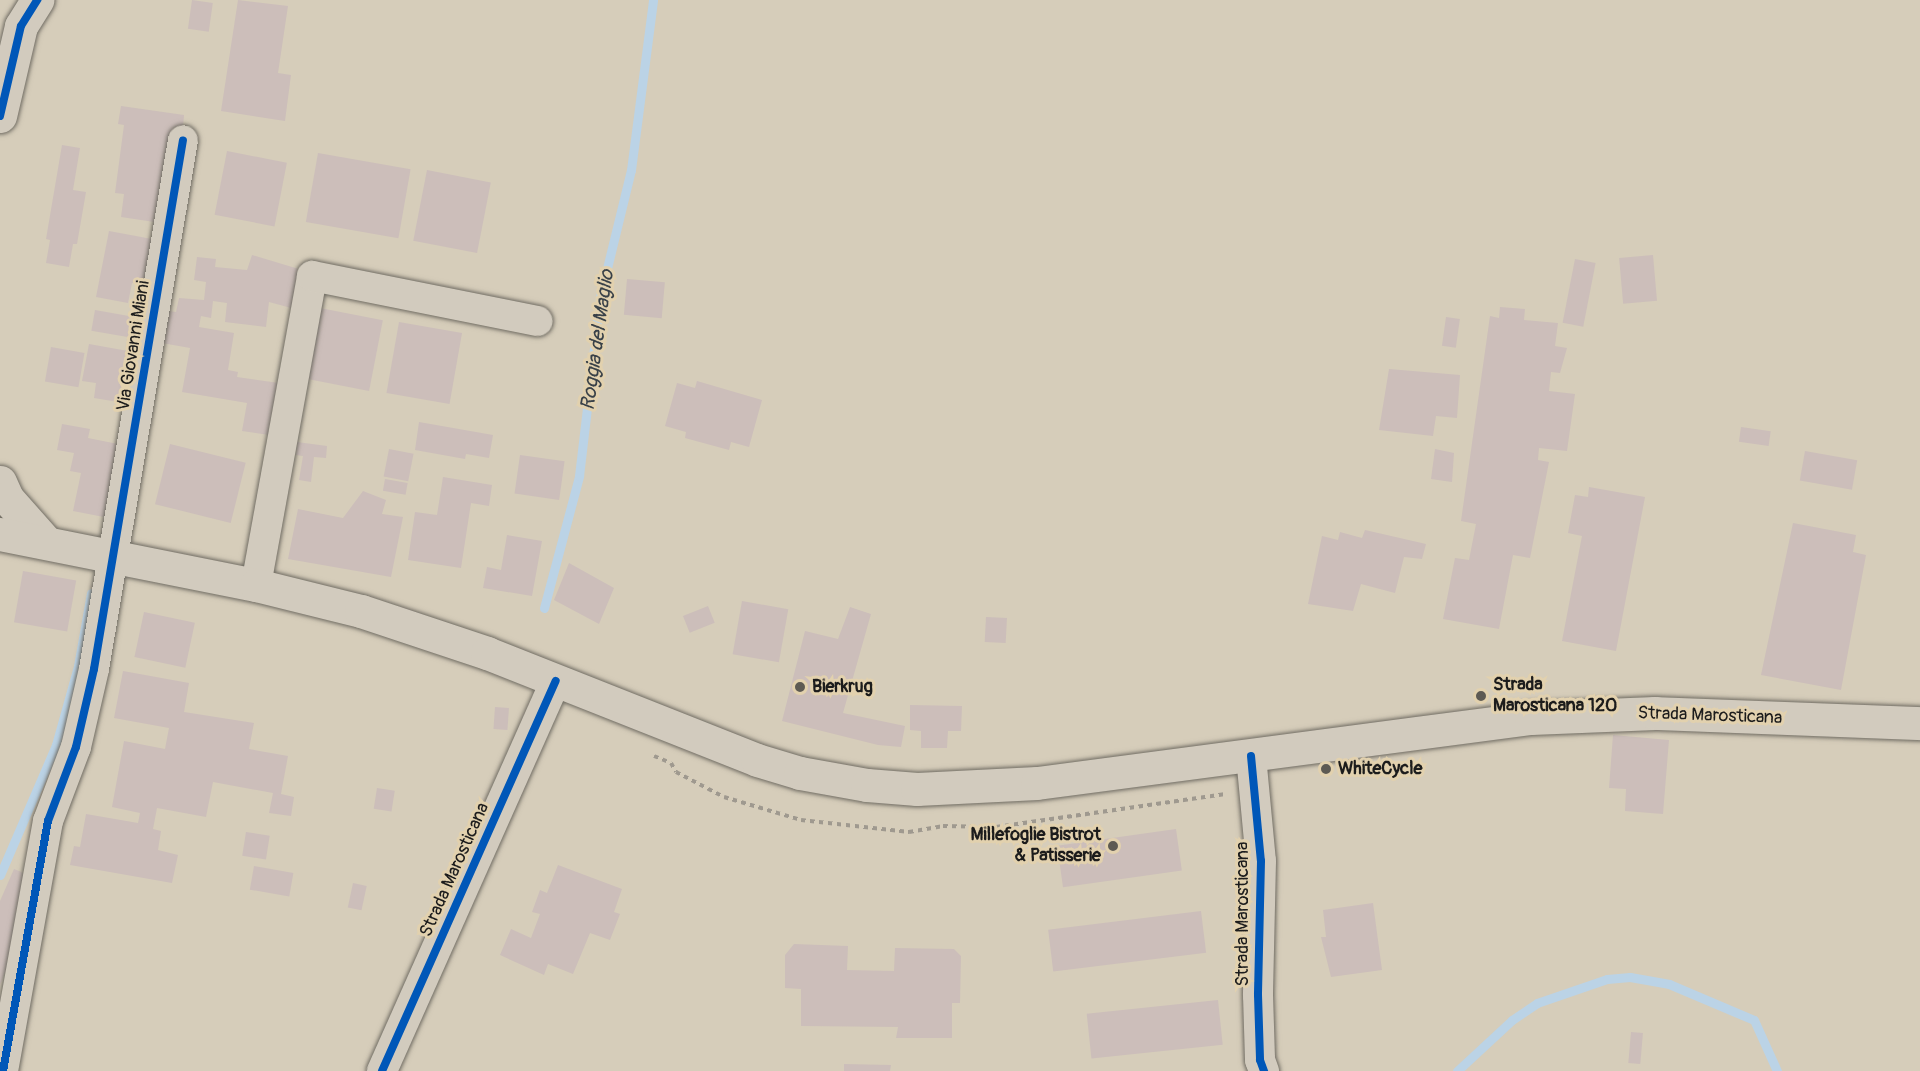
<!DOCTYPE html>
<style>
body{margin:0}
#map{position:relative;width:1920px;height:1071px;overflow:hidden;background:#d6cdba;font-family:Pangolin,sans-serif}
div>[style]{position:absolute}
[style*='--x']{left:calc(var(--x)*1px);top:calc(var(--y)*1px);width:calc(var(--w)*1px);rotate:calc(var(--a)*1deg)}
.stream>*{height:9px;margin:-4.5px;padding:0 4.5px;transform-origin:4.5px;border-radius:4.5px;background:#bbd3e6}
.building>*{inset:0;background:#ccbeba;transform-origin:0 0}
.path>*{height:4px;margin-top:-2px;transform-origin:0;background:repeating-linear-gradient(90deg,#9f998f 0 4.5px,transparent 0 9px)}
.roads{filter:drop-shadow(0 0 2px #706c63) drop-shadow(0 0 2px #706c63)}
.street>*{height:30px;margin:-15px;padding:0 15px;transform-origin:15px;border-radius:15px;background:#d2cbbe}
.secondary>*{height:33px;margin:-16.5px;padding:0 16.5px;transform-origin:16.5px;border-radius:16.5px;background:#d2cbbe}
.primary>*{height:33px;margin:-16.5px;padding:0 16.5px;transform-origin:16.5px;border-radius:16.5px;background:#d2cbbe}
.cycleway>*{height:8px;margin:-4px;padding:0 4px;transform-origin:4px;border-radius:4px;background:#0057b8}
.dots>*{width:16px;height:16px;translate:-50% -50%;box-sizing:border-box;border:3px solid #e2d1ae;border-radius:50%}
span{translate:-50% -50%;white-space:nowrap;text-align:center;line-height:1.15;-webkit-text-stroke:6px #e2d1ae;paint-order:stroke}
.street-label{font-size:18px;color:#1c1c1c}
.poi-label{font-size:18px;color:#1c1c1c;font-weight:700}
.left{translate:0 -50%;text-align:left}
.right{translate:-100% -50%;text-align:right}
.water-label{font-size:20px;color:#394148;font-style:italic}
</style>
<div id="map">
<div class="stream">
<i style="--x:544;--y:608;--w:137;--a:-75.1"></i>
<i style="--x:579;--y:476;--w:180;--a:-83.3"></i>
<i style="--x:600;--y:297;--w:131;--a:-76.3"></i>
<i style="--x:631;--y:170;--w:171;--a:-82.6"></i>
<i style="--x:0;--y:875;--w:142;--a:-66.7"></i>
<i style="--x:56;--y:745;--w:82;--a:-74.4"></i>
<i style="--x:78;--y:666;--w:74;--a:-79.9"></i>
<i style="--x:1457;--y:1071;--w:75;--a:-42.8"></i>
<i style="--x:1512;--y:1020;--w:30;--a:-34"></i>
<i style="--x:1537;--y:1003;--w:74;--a:-18.9"></i>
<i style="--x:1607;--y:979;--w:23;--a:-5"></i>
<i style="--x:1630;--y:977;--w:40;--a:10"></i>
<i style="--x:1669;--y:984;--w:92;--a:23"></i>
<i style="--x:1754;--y:1020;--w:56;--a:65.7"></i>
</div>
<div class="building">
<i style="left:192px;top:0;width:21px;height:29px;rotate:8deg"></i>
<i style="clip-path:polygon(238px 0,288px 6px,278px 73px,291px 75px,285px 121px,221px 111px)"></i>
<i style="clip-path:polygon(121px 106px,184px 115px,183px 128px,174px 127px,161px 223px,121px 217px,124px 194px,115px 193px,124px 125px,118px 124px)"></i>
<i style="clip-path:polygon(62px 145px,80px 148px,73px 190px,86px 192px,77px 244px,73px 244px,69px 267px,46px 263px,50px 240px,46px 239px)"></i>
<i style="left:227px;top:151px;width:61px;height:65px;rotate:11deg"></i>
<i style="left:318px;top:153px;width:94px;height:70px;rotate:10deg"></i>
<i style="left:427px;top:170px;width:65px;height:72px;rotate:11deg"></i>
<i style="clip-path:polygon(109px 231px,152px 239px,149px 286px,132px 283px,128px 303px,96px 297px)"></i>
<i style="clip-path:polygon(252px 255px,302px 270px,295px 309px,269px 302px,266px 327px,225px 322px,227px 303px,213px 301px,211px 318px,201px 316px,199px 327px,234px 333px,228px 370px,238px 372px,237px 377px,279px 383px,269px 435px,242px 431px,247px 403px,182px 392px,190px 348px,162px 343px,168px 311px,176px 312px,179px 298px,204px 300px,206px 282px,194px 280px,197px 257px,216px 259px,215px 267px,247px 270px)"></i>
<i style="left:1653px;top:255px;width:46px;height:34px;rotate:85deg"></i>
<i style="left:1575px;top:259px;width:21px;height:65px;rotate:11deg"></i>
<i style="left:627px;top:279px;width:38px;height:36px;rotate:5deg"></i>
<i style="clip-path:polygon(1500px 307px,1525px 309px,1524px 320px,1558px 323px,1555px 346px,1567px 348px,1560px 373px,1551px 372px,1549px 391px,1575px 394px,1567px 451px,1539px 448px,1538px 460px,1549px 462px,1530px 558px,1513px 555px,1499px 629px,1443px 619px,1455px 558px,1469px 560px,1476px 524px,1461px 521px,1490px 316px,1499px 318px)"></i>
<i style="left:320px;top:308px;width:64px;height:72px;rotate:11deg"></i>
<i style="left:95px;top:310px;width:50px;height:21px;rotate:10deg"></i>
<i style="left:1446px;top:317px;width:14px;height:29px;rotate:8deg"></i>
<i style="left:399px;top:322px;width:64px;height:72px;rotate:10deg"></i>
<i style="clip-path:polygon(89px 344px,139px 353px,130px 404px,94px 398px,96px 383px,82px 381px)"></i>
<i style="left:51px;top:347px;width:34px;height:35px;rotate:10deg"></i>
<i style="clip-path:polygon(1389px 369px,1460px 375px,1457px 418px,1436px 416px,1433px 436px,1379px 430px)"></i>
<i style="clip-path:polygon(697px 381px,762px 400px,749px 447px,731px 442px,729px 450px,685px 438px,686px 432px,665px 426px,677px 383px,695px 388px)"></i>
<i style="clip-path:polygon(419px 422px,493px 435px,489px 458px,466px 454px,465px 459px,415px 450px)"></i>
<i style="clip-path:polygon(62px 424px,90px 429px,88px 438px,123px 445px,109px 518px,73px 511px,81px 473px,70px 471px,74px 453px,57px 450px)"></i>
<i style="left:1741px;top:427px;width:30px;height:15px;rotate:8deg"></i>
<i style="clip-path:polygon(297px 442px,327px 446px,326px 458px,314px 457px,311px 482px,299px 480px,303px 456px,296px 455px)"></i>
<i style="left:170px;top:444px;width:78px;height:62px;rotate:14deg"></i>
<i style="left:389px;top:449px;width:25px;height:28px;rotate:11deg"></i>
<i style="clip-path:polygon(1435px 449px,1454px 453px,1452px 482px,1431px 479px)"></i>
<i style="left:1805px;top:451px;width:53px;height:30px;rotate:10deg"></i>
<i style="left:520px;top:455px;width:45px;height:39px;rotate:8deg"></i>
<i style="clip-path:polygon(443px 477px,492px 485px,489px 506px,471px 503px,461px 568px,408px 560px,415px 512px,437px 515px)"></i>
<i style="left:385px;top:479px;width:23px;height:12px;rotate:10deg"></i>
<i style="clip-path:polygon(1589px 487px,1645px 497px,1616px 651px,1562px 641px,1582px 536px,1568px 533px,1575px 495px,1588px 497px)"></i>
<i style="clip-path:polygon(363px 491px,386px 500px,382px 514px,403px 517px,391px 577px,288px 559px,298px 509px,343px 518px)"></i>
<i style="clip-path:polygon(1793px 523px,1856px 535px,1853px 552px,1866px 555px,1841px 690px,1761px 675px)"></i>
<i style="clip-path:polygon(1365px 530px,1426px 544px,1422px 559px,1404px 557px,1395px 593px,1361px 584px,1353px 611px,1308px 604px,1322px 536px,1338px 540px,1340px 532px,1362px 538px)"></i>
<i style="clip-path:polygon(507px 535px,542px 541px,532px 596px,483px 588px,487px 567px,501px 570px)"></i>
<i style="clip-path:polygon(569px 563px,614px 588px,599px 624px,554px 600px)"></i>
<i style="left:23px;top:571px;width:54px;height:52px;rotate:10deg"></i>
<i style="left:742px;top:601px;width:47px;height:54px;rotate:10deg"></i>
<i style="left:708px;top:606px;width:18px;height:27px;rotate:68deg"></i>
<i style="clip-path:polygon(850px 607px,871px 614px,843px 713px,905px 726px,901px 747px,878px 745px,782px 721px,805px 631px,838px 639px)"></i>
<i style="left:144px;top:612px;width:52px;height:46px;rotate:12deg"></i>
<i style="left:986px;top:617px;width:21px;height:25px;rotate:3deg"></i>
<i style="clip-path:polygon(123px 671px,189px 683px,184px 712px,254px 723px,249px 749px,288px 756px,281px 794px,294px 797px,291px 816px,269px 813px,273px 793px,213px 782px,206px 817px,157px 808px,153px 829px,161px 831px,158px 850px,178px 855px,172px 883px,70px 865px,74px 846px,80px 847px,86px 814px,138px 823px,140px 813px,112px 807px,124px 741px,165px 749px,169px 728px,114px 718px)"></i>
<i style="clip-path:polygon(910px 705px,962px 706px,961px 731px,948px 731px,947px 748px,921px 748px,921px 731px,910px 730px)"></i>
<i style="left:495px;top:707px;width:14px;height:22px;rotate:4deg"></i>
<i style="clip-path:polygon(1613px 735px,1669px 740px,1663px 814px,1625px 811px,1626px 789px,1609px 788px)"></i>
<i style="left:377px;top:788px;width:18px;height:21px;rotate:9deg"></i>
<i style="left:1176px;top:829px;width:42px;height:120px;rotate:82deg"></i>
<i style="left:246px;top:832px;width:24px;height:24px;rotate:9deg"></i>
<i style="clip-path:polygon(558px 865px,622px 889px,614px 912px,620px 914px,610px 940px,590px 933px,573px 974px,548px 964px,544px 975px,500px 955px,511px 929px,531px 938px,540px 914px,532px 912px,540px 890px,547px 893px)"></i>
<i style="left:254px;top:866px;width:40px;height:24px;rotate:10deg"></i>
<i style="clip-path:polygon(14px 869px,31px 876px,17px 944px,0 985px,0 901px)"></i>
<i style="left:353px;top:883px;width:14px;height:25px;rotate:12deg"></i>
<i style="clip-path:polygon(1373px 903px,1382px 970px,1331px 977px,1321px 937px,1326px 937px,1323px 910px)"></i>
<i style="left:1201px;top:911px;width:42px;height:154px;rotate:83deg"></i>
<i style="clip-path:polygon(794px 944px,848px 946px,847px 970px,894px 971px,895px 948px,954px 949px,961px 956px,960px 1003px,952px 1003px,952px 1038px,896px 1038px,898px 1027px,801px 1026px,801px 989px,785px 988px,785px 955px)"></i>
<i style="left:1218px;top:1000px;width:45px;height:132px;rotate:84deg"></i>
<i style="left:1631px;top:1032px;width:12px;height:31px;rotate:5deg"></i>
<i style="clip-path:polygon(844px 1064px,891px 1065px,890px 1071px,844px 1071px)"></i>
</div>
<div class="path">
<i style="--x:654;--y:756;--w:18;--a:22"></i>
<i style="--x:671;--y:763;--w:10;--a:61"></i>
<i style="--x:676;--y:772;--w:54;--a:27.5"></i>
<i style="--x:724;--y:797;--w:80;--a:16.6"></i>
<i style="--x:801;--y:820;--w:109;--a:6.3"></i>
<i style="--x:909;--y:832;--w:35;--a:-10"></i>
<i style="--x:943;--y:826;--w:53;--a:1.1"></i>
<i style="--x:996;--y:827;--w:232;--a:-8.2"></i>
</div>
<div class="roads">
<div class="street">
<i style="--x:256;--y:585;--w:314;--a:-79.7"></i>
<i style="--x:312;--y:276;--w:230;--a:11.3"></i>
<i style="--x:1251;--y:756;--w:105;--a:84.6"></i>
<i style="--x:1261;--y:861;--w:134;--a:91.3"></i>
<i style="--x:1258;--y:995;--w:65;--a:88.2"></i>
<i style="--x:1260;--y:1060;--w:12;--a:70"></i>
<i style="--x:3;--y:1071;--w:254;--a:-79.8"></i>
<i style="--x:48;--y:821;--w:79;--a:-69.3"></i>
<i style="--x:76;--y:747;--w:80;--a:-77"></i>
<i style="--x:94;--y:669;--w:536;--a:-80.45"></i>
<i style="--x:382;--y:1071;--w:427;--a:-66"></i>
</div>
<div class="secondary">
<i style="--x:0;--y:116;--w:92;--a:-76.9"></i>
<i style="--x:21;--y:26;--w:31;--a:-58"></i>
<i style="--x:0;--y:482;--w:17;--a:66"></i>
<i style="--x:7;--y:498;--w:59;--a:48.4"></i>
</div>
<div class="primary">
<i style="--x:0;--y:534;--w:261;--a:11.3"></i>
<i style="--x:256;--y:585;--w:108;--a:13.9"></i>
<i style="--x:361;--y:611;--w:133;--a:18.4"></i>
<i style="--x:487;--y:653;--w:290;--a:21.6"></i>
<i style="--x:757;--y:760;--w:45;--a:16.8"></i>
<i style="--x:800;--y:773;--w:68;--a:10.2"></i>
<i style="--x:867;--y:785;--w:50;--a:4.6"></i>
<i style="--x:917;--y:789;--w:120;--a:-2.9"></i>
<i style="--x:1037;--y:783;--w:498;--a:-7.5"></i>
<i style="--x:1531;--y:718;--w:124;--a:-2.3"></i>
<i style="--x:1655;--y:713;--w:265;--a:2.2"></i>
</div>
</div>
<div class="cycleway">
<i style="--x:0;--y:116;--w:92;--a:-76.9"></i>
<i style="--x:21;--y:26;--w:31;--a:-58"></i>
<i style="--x:1251;--y:756;--w:105;--a:84.6"></i>
<i style="--x:1261;--y:861;--w:134;--a:91.3"></i>
<i style="--x:1258;--y:995;--w:65;--a:88.2"></i>
<i style="--x:1260;--y:1060;--w:12;--a:70"></i>
<i style="--x:3;--y:1071;--w:254;--a:-79.8"></i>
<i style="--x:48;--y:821;--w:79;--a:-69.3"></i>
<i style="--x:76;--y:747;--w:80;--a:-77"></i>
<i style="--x:94;--y:669;--w:536;--a:-80.45"></i>
<i style="--x:382;--y:1071;--w:427;--a:-66"></i>
</div>
<div class="dots">
<i style="left:800px;top:687px;background:#5d5a53"></i>
<i style="left:1481px;top:696px;background:#5d5a53"></i>
<i style="left:1326px;top:769px;background:#5d5a53"></i>
<i style="left:1113px;top:846px;background:#5d5a53"></i>
</div>
<div class="street-label">
<span style="left:134px;top:346px;rotate:-81deg">Via Giovanni Miani</span>
<span style="left:1710px;top:716px;rotate:2deg">Strada Marosticana</span>
<span style="left:455px;top:870px;rotate:-66deg">Strada Marosticana</span>
<span style="left:1243px;top:914px;rotate:-90deg">Strada Marosticana</span>
</div>
<div class="poi-label">
<span class="left" style="left:1493px;top:696px">Strada<br>Marosticana 120</span>
<span class="left" style="left:812px;top:687px">Bierkrug</span>
<span class="left" style="left:1338px;top:769px">WhiteCycle</span>
<span class="right" style="left:1101px;top:846px">Millefoglie Bistrot<br>&amp; Patisserie</span>
</div>
<div class="water-label">
<span style="left:597px;top:340px;rotate:-82deg">Roggia del Maglio</span>
</div>
</div>
